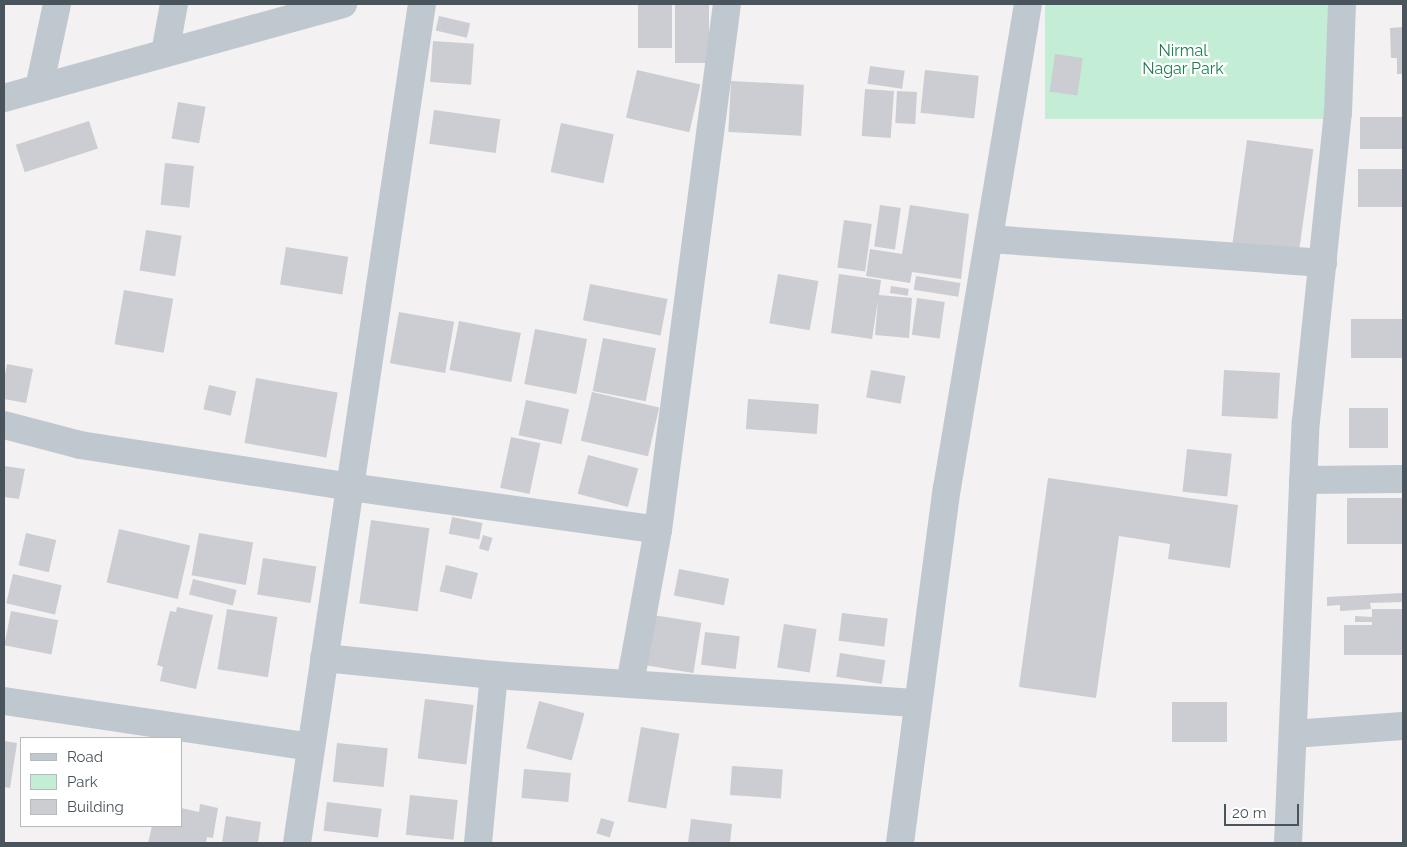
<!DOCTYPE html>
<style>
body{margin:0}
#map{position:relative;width:1407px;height:847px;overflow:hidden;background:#f3f1f1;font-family:Raleway,sans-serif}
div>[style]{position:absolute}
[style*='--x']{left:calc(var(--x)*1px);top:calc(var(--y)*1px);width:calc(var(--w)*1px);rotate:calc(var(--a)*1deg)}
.green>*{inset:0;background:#c3edd4;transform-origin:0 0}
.building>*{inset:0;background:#cbcdd3;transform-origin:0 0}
.minor>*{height:28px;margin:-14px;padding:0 14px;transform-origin:14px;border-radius:14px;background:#c0c8cf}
span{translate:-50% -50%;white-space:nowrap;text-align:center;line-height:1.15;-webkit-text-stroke:4.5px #fff;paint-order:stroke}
.park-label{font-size:16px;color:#1d7c4e}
.frame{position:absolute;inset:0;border:5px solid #4a545d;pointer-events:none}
.legend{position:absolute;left:20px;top:737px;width:162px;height:90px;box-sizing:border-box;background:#fff;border:1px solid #b7bbbe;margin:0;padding:6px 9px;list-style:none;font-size:15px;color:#4a545d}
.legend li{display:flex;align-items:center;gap:10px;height:25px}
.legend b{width:25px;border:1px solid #b7bbbe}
.scale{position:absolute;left:1224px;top:804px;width:75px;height:22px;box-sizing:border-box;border:2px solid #4a545d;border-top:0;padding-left:6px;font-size:15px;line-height:18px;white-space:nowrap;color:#4a545d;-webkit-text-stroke:4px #fff;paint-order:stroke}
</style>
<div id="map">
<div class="green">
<i style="left:1045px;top:4px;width:288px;height:115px"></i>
</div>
<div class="building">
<i style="left:638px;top:4px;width:34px;height:44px"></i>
<i style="left:675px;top:4px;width:34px;height:59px"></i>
<i style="left:439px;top:16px;width:32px;height:15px;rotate:13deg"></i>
<i style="clip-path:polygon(1403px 27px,1403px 74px,1397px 74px,1397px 58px,1391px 58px,1390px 28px)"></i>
<i style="left:433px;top:41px;width:41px;height:41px;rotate:4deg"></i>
<i style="left:1055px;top:54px;width:28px;height:38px;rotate:8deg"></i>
<i style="left:870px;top:66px;width:35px;height:18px;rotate:8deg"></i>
<i style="left:637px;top:70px;width:65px;height:49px;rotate:13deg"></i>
<i style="left:925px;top:70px;width:54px;height:43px;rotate:6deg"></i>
<i style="left:731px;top:81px;width:73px;height:51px;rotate:3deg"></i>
<i style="left:865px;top:89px;width:29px;height:47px;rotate:4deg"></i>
<i style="left:897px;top:91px;width:20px;height:32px;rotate:3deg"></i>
<i style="left:178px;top:102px;width:28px;height:37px;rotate:10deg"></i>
<i style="left:434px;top:110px;width:67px;height:34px;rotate:8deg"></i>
<i style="left:1403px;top:117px;width:32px;height:43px;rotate:90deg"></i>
<i style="left:89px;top:121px;width:29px;height:77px;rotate:72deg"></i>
<i style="left:561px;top:123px;width:54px;height:50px;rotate:12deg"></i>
<i style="left:1247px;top:140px;width:67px;height:106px;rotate:8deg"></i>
<i style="left:165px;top:163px;width:29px;height:42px;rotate:6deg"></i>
<i style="left:1403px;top:169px;width:38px;height:45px;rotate:90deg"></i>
<i style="left:880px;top:205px;width:21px;height:42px;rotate:8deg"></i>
<i style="clip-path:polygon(910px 205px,969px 214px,961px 279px,912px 272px,910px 283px,866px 276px,870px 249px,902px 254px)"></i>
<i style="left:844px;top:220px;width:28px;height:48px;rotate:8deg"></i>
<i style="left:146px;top:230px;width:36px;height:41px;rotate:9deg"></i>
<i style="left:286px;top:247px;width:63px;height:38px;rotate:9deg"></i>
<i style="left:778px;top:274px;width:41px;height:50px;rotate:10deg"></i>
<i style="clip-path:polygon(839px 274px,881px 280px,879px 295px,912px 298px,909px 338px,875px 335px,878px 300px,872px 339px,831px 333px)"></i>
<i style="left:916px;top:276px;width:45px;height:14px;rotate:9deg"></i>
<i style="left:590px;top:284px;width:79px;height:37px;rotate:11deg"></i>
<i style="left:891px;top:286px;width:18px;height:7px;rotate:9deg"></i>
<i style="left:124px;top:290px;width:50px;height:55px;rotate:10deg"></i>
<i style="left:917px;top:298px;width:28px;height:37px;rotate:8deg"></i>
<i style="left:399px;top:312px;width:56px;height:52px;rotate:10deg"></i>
<i style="left:1351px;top:319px;width:52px;height:39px"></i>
<i style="left:459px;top:321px;width:63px;height:50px;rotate:11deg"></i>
<i style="left:535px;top:329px;width:53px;height:56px;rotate:11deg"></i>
<i style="left:603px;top:338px;width:54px;height:54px;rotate:11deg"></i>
<i style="clip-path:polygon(7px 364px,33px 369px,26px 403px,4px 399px,4px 380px)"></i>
<i style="left:871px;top:370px;width:35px;height:28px;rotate:10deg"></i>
<i style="left:1224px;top:370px;width:56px;height:46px;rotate:3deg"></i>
<i style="left:256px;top:378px;width:83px;height:66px;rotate:10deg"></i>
<i style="left:209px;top:385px;width:28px;height:25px;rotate:13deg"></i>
<i style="left:592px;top:392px;width:69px;height:50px;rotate:13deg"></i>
<i style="left:748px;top:399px;width:71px;height:30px;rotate:4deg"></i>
<i style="left:526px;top:400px;width:44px;height:36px;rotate:12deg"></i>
<i style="left:1349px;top:408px;width:39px;height:40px"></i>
<i style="left:511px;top:437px;width:30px;height:52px;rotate:12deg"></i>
<i style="left:1187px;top:449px;width:45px;height:43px;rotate:6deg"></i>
<i style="left:588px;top:455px;width:52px;height:40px;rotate:15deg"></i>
<i style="clip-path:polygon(4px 466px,25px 469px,19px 499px,4px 497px)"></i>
<i style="clip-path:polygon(1048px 478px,1238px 505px,1230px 568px,1168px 559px,1170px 544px,1119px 536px,1096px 698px,1019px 687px)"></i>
<i style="left:1403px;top:498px;width:46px;height:56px;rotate:90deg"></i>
<i style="left:452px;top:517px;width:31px;height:17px;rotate:11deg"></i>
<i style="left:371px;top:520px;width:59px;height:84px;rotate:8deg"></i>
<i style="left:119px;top:529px;width:73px;height:55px;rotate:13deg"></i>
<i style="left:26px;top:533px;width:31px;height:33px;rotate:13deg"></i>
<i style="left:199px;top:533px;width:55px;height:43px;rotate:10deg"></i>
<i style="left:483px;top:535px;width:10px;height:14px;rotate:17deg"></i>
<i style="left:263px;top:558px;width:54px;height:37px;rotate:9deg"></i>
<i style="left:446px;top:565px;width:33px;height:27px;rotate:14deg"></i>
<i style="left:679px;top:569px;width:51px;height:27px;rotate:11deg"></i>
<i style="left:13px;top:574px;width:50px;height:30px;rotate:13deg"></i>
<i style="left:193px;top:579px;width:45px;height:16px;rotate:14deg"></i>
<i style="clip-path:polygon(1403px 593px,1403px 602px,1370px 603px,1371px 609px,1340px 611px,1340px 605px,1327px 606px,1327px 597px)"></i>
<i style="clip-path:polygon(177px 607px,213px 615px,196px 689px,160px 681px,163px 667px,157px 665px,170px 611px,176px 612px)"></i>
<i style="left:227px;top:609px;width:51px;height:61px;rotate:9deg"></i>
<i style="clip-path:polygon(1372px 609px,1403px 609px,1403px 655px,1344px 655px,1344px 625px,1372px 625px,1372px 622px,1355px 622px,1355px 616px,1372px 617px)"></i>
<i style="left:11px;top:611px;width:48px;height:35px;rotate:11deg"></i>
<i style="left:842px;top:613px;width:46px;height:28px;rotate:7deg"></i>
<i style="left:653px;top:615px;width:49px;height:51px;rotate:9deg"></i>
<i style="left:784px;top:624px;width:33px;height:44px;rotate:9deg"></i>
<i style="left:705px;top:632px;width:35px;height:33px;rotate:7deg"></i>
<i style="left:840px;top:653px;width:46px;height:24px;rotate:9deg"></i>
<i style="left:425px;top:699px;width:49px;height:60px;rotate:7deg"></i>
<i style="left:539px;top:701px;width:47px;height:49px;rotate:15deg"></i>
<i style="left:1172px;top:702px;width:55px;height:40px"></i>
<i style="left:641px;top:727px;width:39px;height:76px;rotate:10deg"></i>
<i style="clip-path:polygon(4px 741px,17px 743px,10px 788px,4px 787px)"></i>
<i style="left:337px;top:743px;width:51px;height:39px;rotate:6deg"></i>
<i style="left:732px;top:766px;width:51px;height:29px;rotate:4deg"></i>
<i style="left:524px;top:769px;width:47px;height:29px;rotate:5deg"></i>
<i style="left:410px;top:795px;width:48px;height:40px;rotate:6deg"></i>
<i style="left:327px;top:802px;width:55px;height:29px;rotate:7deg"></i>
<i style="clip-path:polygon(200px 804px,218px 808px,213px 838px,207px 837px,206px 843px,148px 843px,152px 826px,181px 826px,181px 808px,199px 812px)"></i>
<i style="clip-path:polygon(226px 816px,261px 822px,258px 843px,222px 843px)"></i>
<i style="left:601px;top:818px;width:14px;height:16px;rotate:17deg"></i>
<i style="clip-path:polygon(691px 819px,732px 824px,730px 843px,688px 843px)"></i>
</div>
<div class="minor">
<i style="--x:165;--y:53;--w:50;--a:-79.6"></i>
<i style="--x:39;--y:88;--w:86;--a:-77.9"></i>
<i style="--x:4;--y:98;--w:352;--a:-15.5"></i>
<i style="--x:989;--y:239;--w:335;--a:4.1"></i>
<i style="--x:4;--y:425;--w:79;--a:14.7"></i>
<i style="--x:80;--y:445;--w:273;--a:8.8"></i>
<i style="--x:350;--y:487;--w:311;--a:7.9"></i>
<i style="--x:1303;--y:480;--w:100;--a:-0.6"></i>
<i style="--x:324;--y:658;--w:171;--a:5.7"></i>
<i style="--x:494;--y:675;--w:425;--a:3.8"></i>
<i style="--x:630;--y:684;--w:157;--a:-79.7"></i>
<i style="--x:658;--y:530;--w:531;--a:-82.53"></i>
<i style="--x:4;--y:701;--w:310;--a:8.5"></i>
<i style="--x:1293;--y:734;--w:110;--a:-4.2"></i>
<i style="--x:297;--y:843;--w:848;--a:-81.53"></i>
<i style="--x:478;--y:843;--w:169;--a:-84.6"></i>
<i style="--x:900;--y:843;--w:358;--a:-82.5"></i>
<i style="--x:947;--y:488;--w:491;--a:-80.5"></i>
<i style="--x:1288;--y:843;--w:422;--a:-87.6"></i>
<i style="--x:1306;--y:421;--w:310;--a:-84.1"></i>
<i style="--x:1338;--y:113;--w:109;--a:-87.9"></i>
</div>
<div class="park-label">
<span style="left:1183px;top:60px">Nirmal<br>Nagar Park</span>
</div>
<div class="frame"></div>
<ul class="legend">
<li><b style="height:6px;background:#c0c8cf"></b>Road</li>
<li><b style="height:14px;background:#c3edd4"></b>Park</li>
<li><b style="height:14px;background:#cbcdd3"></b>Building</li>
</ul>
<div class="scale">20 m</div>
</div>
